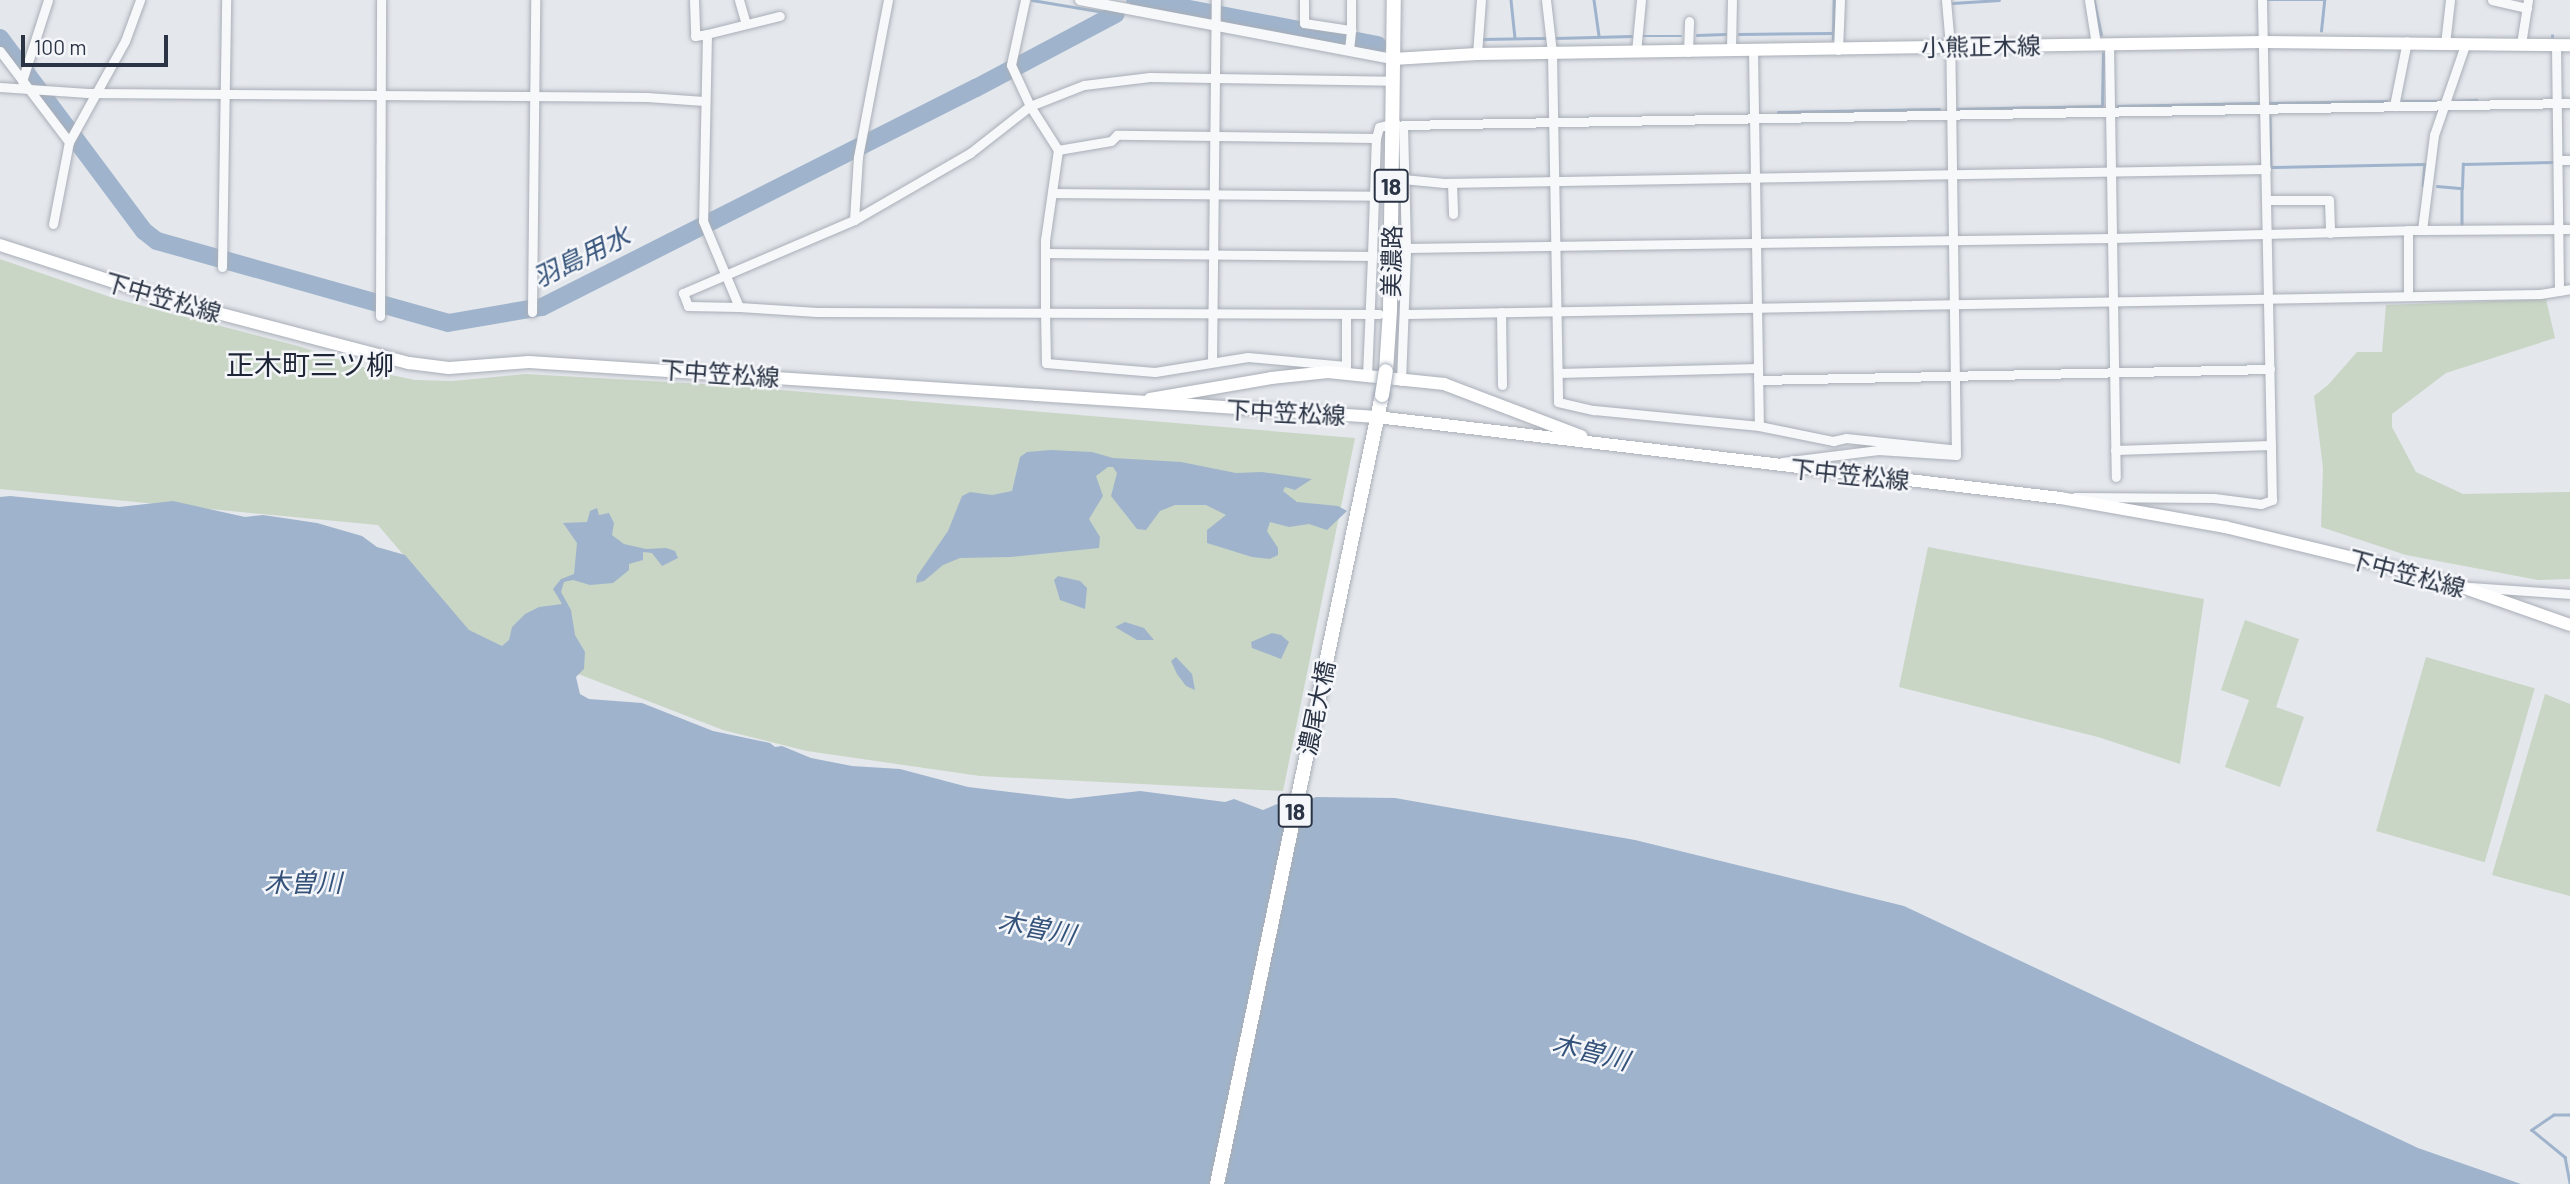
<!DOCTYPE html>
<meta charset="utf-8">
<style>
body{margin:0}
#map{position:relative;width:2570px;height:1184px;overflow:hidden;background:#e4e7ec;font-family:Barlow,"Noto Sans JP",sans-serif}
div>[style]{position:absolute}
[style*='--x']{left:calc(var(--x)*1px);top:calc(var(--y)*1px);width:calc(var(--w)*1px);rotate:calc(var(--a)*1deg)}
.green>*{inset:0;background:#c9d6c5;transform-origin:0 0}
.water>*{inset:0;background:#9fb4cc}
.stream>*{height:2.5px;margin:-1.25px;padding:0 1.25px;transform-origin:1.25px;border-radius:1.25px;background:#9fb4cc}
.river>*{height:18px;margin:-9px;padding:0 9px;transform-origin:9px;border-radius:9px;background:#9fb4cc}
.roads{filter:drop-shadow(0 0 2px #a9aeb7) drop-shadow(0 0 2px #a9aeb7)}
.minor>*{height:9px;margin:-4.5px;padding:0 4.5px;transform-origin:4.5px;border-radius:4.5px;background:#f7f8fa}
.tertiary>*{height:10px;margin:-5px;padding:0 5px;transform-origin:5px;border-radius:5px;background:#f7f8fa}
.secondary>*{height:12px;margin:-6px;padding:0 6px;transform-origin:6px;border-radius:6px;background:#fff}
.primary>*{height:14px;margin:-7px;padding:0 7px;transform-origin:7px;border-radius:7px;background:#fff}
.bridges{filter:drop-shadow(0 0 2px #a3abb8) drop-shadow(0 0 2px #a3abb8)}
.primary-bridge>*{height:14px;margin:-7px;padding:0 7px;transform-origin:7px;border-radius:7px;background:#fff}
span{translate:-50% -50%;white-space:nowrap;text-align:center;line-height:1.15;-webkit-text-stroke:5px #f4f6f9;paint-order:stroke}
.shield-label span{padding:2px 5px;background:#f4f6f9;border:2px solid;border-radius:5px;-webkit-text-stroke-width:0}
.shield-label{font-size:23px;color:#2b3445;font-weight:700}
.street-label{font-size:24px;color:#2b3445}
.water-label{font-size:26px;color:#34527a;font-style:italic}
.quarter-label{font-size:28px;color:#1d2536}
.scale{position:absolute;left:21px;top:35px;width:147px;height:32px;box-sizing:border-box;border:4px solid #2b3445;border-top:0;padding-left:9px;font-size:21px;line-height:24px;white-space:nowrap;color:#2b3445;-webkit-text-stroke:5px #f4f6f9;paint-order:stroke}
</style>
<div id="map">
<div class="green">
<i style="clip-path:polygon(0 259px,116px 299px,298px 346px,381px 373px,415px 380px,453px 381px,525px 374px,721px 385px,1355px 438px,1283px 791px,980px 776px,807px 751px,723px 730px,581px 675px,479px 644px,378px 525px,0 489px)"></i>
<i style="clip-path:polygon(2546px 299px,2555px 338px,2446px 373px,2392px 414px,2392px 427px,2416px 472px,2463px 494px,2570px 492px,2570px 579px,2538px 580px,2406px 555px,2321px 527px,2323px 468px,2314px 396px,2328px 385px,2357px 352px,2382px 352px,2386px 305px)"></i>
<i style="clip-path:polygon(1928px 547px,2204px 599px,2180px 764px,2098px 737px,1899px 687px)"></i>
<i style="clip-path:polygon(2245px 620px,2299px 639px,2276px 707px,2304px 717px,2280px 787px,2225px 767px,2249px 700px,2221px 690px)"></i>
<i style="left:2426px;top:657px;width:113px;height:181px;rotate:16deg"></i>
<i style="clip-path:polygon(2545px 694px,2570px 704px,2570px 896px,2492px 875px)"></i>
</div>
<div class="water">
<i style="clip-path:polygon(1051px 450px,1092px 452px,1113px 458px,1181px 462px,1236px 473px,1262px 472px,1312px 479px,1295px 490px,1285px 487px,1283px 491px,1297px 502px,1338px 506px,1347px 511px,1327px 530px,1309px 524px,1289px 527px,1270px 522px,1267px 531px,1278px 548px,1278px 555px,1270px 559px,1252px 557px,1207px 543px,1207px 530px,1226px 515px,1206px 505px,1175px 505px,1160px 511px,1146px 530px,1137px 529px,1111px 496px,1117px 473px,1113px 467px,1108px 467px,1096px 476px,1103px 496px,1089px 519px,1100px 537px,1099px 548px,1011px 557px,960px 558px,943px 565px,924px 581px,916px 583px,917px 576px,948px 531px,962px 496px,970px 492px,992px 495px,1012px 491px,1020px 457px,1027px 452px)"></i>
<i style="clip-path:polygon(10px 496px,119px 507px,173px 501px,245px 517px,263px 515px,317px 523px,362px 536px,377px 547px,405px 555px,469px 630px,502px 646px,509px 640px,512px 627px,525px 614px,539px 607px,562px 604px,553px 589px,561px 579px,574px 574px,577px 543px,563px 523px,587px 522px,590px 511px,597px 508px,599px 515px,609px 513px,614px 523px,612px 535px,624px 544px,646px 549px,666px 548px,675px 551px,678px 558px,662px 566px,652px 553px,643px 552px,643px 560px,629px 564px,629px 570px,613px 583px,590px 585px,573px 580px,564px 582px,561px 592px,571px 610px,575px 635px,585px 652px,584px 669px,576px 677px,580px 694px,589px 699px,642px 703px,713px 731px,770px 743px,775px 747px,782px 746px,811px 758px,852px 766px,900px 769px,968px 787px,1069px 799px,1140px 791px,1225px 802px,1234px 799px,1263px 810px,1277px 804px,1287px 815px,1302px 818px,1305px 815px,1300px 803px,1316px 797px,1395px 798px,1635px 840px,1904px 906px,2418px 1148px,2521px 1184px,0 1184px,0 497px)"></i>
<i style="clip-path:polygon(1058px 576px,1080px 581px,1087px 588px,1085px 609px,1060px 600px,1054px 580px)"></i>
<i style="clip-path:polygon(1125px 622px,1144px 628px,1154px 640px,1137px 640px,1115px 627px)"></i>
<i style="clip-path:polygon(1272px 633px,1281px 635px,1289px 642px,1281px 659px,1252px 648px,1251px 642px)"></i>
<i style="clip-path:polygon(1176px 657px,1192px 674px,1195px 690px,1186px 686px,1177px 674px,1171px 661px)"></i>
</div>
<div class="stream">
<i style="--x:1032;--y:0;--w:73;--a:9.5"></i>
<i style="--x:1161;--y:0;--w:142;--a:10.5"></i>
<i style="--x:1511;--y:0;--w:38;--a:84"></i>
<i style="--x:1594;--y:0;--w:37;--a:82"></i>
<i style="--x:2094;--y:0;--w:35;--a:78"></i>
<i style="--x:2267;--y:0;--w:57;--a:0"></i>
<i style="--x:1127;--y:1;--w:2;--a:-27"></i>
<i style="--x:1953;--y:3;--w:46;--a:-3.7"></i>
<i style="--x:2321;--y:31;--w:31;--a:-84"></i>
<i style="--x:1739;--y:34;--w:94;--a:-0.6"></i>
<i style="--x:1697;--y:35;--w:28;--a:-2"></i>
<i style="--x:1641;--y:36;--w:40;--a:0"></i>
<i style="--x:2552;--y:37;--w:1;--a:-90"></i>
<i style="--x:1556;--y:38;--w:75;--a:-1.5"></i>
<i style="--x:1482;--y:39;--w:63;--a:-0.9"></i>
<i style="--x:1833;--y:39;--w:39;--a:-89"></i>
<i style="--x:2403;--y:101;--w:35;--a:0"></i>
<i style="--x:2454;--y:101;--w:22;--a:-3"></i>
<i style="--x:2270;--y:103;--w:116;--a:-1"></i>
<i style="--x:2118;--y:106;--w:140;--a:-1.2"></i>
<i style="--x:1955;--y:109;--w:147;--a:-1.2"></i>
<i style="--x:2102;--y:106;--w:52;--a:-88.9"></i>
<i style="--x:1778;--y:112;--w:161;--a:-1.1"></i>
<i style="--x:2270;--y:117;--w:50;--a:88.9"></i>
<i style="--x:2271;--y:167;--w:154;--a:-1.1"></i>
<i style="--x:2425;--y:164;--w:21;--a:95"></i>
<i style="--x:2437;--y:186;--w:25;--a:5"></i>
<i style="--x:2462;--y:188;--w:24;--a:-88"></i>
<i style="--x:2463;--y:164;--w:90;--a:-1.3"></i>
<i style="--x:2462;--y:188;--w:38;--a:90"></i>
<i style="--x:2570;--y:1115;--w:16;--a:180"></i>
<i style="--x:2554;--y:1115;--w:27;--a:146"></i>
<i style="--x:2532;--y:1130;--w:43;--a:39.3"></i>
<i style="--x:2565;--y:1157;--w:26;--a:79"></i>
</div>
<div class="river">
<i style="--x:1138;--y:2;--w:4;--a:-27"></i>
<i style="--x:1142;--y:0;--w:240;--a:10.8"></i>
<i style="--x:0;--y:38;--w:241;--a:53.3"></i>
<i style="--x:144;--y:231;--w:16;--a:38"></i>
<i style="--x:157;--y:241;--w:302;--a:15.7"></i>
<i style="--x:448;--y:323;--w:95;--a:-9.7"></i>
<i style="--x:542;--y:307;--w:486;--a:-26.8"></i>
<i style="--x:976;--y:88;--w:158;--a:-27.9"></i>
</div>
<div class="roads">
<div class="minor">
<i style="--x:694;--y:0;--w:36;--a:88"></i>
<i style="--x:695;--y:36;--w:12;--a:-9"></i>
<i style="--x:707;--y:34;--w:187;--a:91.2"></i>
<i style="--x:703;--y:221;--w:93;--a:67.3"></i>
<i style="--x:739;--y:307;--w:78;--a:3.7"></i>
<i style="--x:817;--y:312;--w:562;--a:0.2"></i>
<i style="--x:739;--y:0;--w:25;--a:74"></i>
<i style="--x:1025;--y:0;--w:66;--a:102.2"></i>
<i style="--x:1011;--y:65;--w:45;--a:65.1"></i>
<i style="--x:1030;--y:106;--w:52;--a:57.5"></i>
<i style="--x:1304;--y:0;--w:23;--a:90"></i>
<i style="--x:1304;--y:23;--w:48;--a:8.5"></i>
<i style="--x:1351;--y:30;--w:30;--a:-90"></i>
<i style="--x:1546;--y:0;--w:53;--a:83.5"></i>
<i style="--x:1552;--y:53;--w:349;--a:89"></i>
<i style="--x:1558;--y:402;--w:37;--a:13"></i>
<i style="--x:1594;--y:410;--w:166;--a:5.5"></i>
<i style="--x:1759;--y:426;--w:76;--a:11.5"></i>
<i style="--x:1833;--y:441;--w:13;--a:-13"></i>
<i style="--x:1846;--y:438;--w:104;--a:6.1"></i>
<i style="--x:1949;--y:449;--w:9;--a:41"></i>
<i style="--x:2089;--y:0;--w:45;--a:81"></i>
<i style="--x:2492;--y:0;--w:36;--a:13"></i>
<i style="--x:707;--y:34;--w:75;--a:-13.9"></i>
<i style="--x:2109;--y:44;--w:433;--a:89.1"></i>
<i style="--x:2445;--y:44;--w:44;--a:-83.5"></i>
<i style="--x:2521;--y:44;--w:45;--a:-81"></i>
<i style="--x:2556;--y:45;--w:246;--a:89.3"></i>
<i style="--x:1349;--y:50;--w:20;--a:-84"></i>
<i style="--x:1731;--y:50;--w:50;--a:-88.9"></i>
<i style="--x:1753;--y:50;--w:376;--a:89.1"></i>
<i style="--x:1838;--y:50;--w:50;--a:-87.7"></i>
<i style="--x:0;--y:51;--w:114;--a:52.8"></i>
<i style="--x:1636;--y:52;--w:52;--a:-84.5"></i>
<i style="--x:1688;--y:52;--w:31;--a:-88"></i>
<i style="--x:1477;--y:54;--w:54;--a:-85.8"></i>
<i style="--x:22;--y:81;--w:85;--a:-72.2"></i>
<i style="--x:0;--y:87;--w:88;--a:3.9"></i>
<i style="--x:88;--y:93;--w:559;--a:0.41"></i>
<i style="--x:647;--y:97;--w:57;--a:4"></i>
<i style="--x:2394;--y:106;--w:66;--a:-78.7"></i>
<i style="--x:1376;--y:138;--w:11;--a:-75"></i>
<i style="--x:1379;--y:127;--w:17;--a:-13"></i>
<i style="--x:2558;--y:160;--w:12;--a:0"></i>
<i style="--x:1403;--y:179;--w:41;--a:5.6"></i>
<i style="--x:1444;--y:183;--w:822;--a:-0.98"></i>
<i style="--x:1452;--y:183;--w:31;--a:88"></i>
<i style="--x:1052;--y:193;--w:323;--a:0.5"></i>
<i style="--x:2267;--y:200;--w:62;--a:0"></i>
<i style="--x:2329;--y:200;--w:33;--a:88"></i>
<i style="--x:854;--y:220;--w:63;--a:-86.4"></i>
<i style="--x:858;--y:157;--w:160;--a:-79.2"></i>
<i style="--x:53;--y:224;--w:84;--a:-79"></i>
<i style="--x:69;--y:142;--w:115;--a:-61"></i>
<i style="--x:125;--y:41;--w:44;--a:-69.9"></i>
<i style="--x:2422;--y:230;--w:148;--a:-0.4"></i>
<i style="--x:1406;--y:248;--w:706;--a:-0.81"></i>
<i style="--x:2112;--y:238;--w:296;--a:-1.5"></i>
<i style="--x:1045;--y:253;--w:327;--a:0.5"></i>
<i style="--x:1372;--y:256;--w:118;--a:-88.1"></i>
<i style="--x:1376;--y:138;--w:259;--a:-179.3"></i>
<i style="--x:1117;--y:135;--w:8;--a:135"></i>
<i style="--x:1111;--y:141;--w:54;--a:170.4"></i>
<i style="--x:1058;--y:150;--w:91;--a:98.2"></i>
<i style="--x:1045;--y:240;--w:71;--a:90"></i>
<i style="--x:1045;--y:311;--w:52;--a:88.9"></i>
<i style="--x:1046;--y:363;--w:109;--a:4.7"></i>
<i style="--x:1155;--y:372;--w:94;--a:-9.2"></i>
<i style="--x:1248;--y:357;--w:98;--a:5.2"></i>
<i style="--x:1346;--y:366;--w:52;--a:-90"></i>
<i style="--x:222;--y:267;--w:267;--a:-89.1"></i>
<i style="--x:2408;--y:296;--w:66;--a:-90"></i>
<i style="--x:2408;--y:230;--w:14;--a:0"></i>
<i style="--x:2422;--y:230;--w:96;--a:-82.8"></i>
<i style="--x:2434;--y:135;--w:95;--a:-71"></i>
<i style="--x:739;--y:307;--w:51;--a:-178.9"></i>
<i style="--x:688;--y:306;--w:14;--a:-111"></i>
<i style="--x:683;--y:293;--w:186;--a:-23.1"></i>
<i style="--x:854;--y:220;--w:134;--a:-30"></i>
<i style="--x:970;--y:153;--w:76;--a:-38.1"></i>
<i style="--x:1030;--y:106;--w:58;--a:-21.3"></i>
<i style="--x:1084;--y:85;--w:66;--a:-6.9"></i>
<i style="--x:1150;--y:77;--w:242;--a:0.9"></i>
<i style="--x:532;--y:312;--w:312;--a:-89.4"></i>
<i style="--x:1501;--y:312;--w:73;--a:89.2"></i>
<i style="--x:1406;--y:314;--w:1134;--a:-1.01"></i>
<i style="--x:2540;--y:294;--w:30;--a:-9"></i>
<i style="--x:380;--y:316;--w:316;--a:-89.8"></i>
<i style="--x:1212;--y:362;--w:362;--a:-89.4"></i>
<i style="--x:1558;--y:373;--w:200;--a:-1.4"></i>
<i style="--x:1367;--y:376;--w:120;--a:-87.6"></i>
<i style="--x:1758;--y:380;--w:512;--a:-1.23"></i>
<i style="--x:1401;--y:381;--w:133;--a:-87.8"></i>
<i style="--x:1406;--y:248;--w:123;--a:-91.4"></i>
<i style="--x:1403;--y:125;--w:1167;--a:-1.08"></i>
<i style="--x:2115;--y:450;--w:156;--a:-1.8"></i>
<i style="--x:1782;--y:462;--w:97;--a:-7.1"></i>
<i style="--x:1878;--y:450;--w:78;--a:3.7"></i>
<i style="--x:1956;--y:455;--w:409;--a:-90.8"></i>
<i style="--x:1950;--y:46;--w:46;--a:-95"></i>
<i style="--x:2075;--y:497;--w:139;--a:0.4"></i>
<i style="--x:2214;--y:498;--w:47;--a:7.3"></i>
<i style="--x:2261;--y:504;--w:12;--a:-20"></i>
<i style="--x:2272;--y:500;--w:500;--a:-91.15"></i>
<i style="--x:2471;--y:587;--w:99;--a:4"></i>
</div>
<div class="tertiary">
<i style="--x:1080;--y:0;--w:319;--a:10.7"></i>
</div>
<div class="secondary">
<i style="--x:1393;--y:59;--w:84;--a:-3.4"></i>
<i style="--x:1477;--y:54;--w:786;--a:-0.87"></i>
<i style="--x:2263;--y:42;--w:307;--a:0.6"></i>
<i style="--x:0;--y:245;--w:181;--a:18"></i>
<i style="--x:172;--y:301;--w:245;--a:14.7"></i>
<i style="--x:409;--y:363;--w:40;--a:7.1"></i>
<i style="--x:449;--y:368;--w:80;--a:-4.3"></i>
<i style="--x:529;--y:362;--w:850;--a:3.71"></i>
<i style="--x:1377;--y:417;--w:688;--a:6.76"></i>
<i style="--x:2060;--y:498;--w:168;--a:10"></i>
<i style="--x:2225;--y:527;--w:162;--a:13.6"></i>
<i style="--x:2382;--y:565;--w:86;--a:15.5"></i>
<i style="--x:2465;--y:588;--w:111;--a:19.4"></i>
<i style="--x:1150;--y:399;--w:123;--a:-9.8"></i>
<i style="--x:1271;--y:378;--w:57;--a:-6"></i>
<i style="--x:1328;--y:372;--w:117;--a:5.9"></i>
<i style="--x:1444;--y:384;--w:147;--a:20.8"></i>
</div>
<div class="primary">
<i style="--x:1386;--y:371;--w:61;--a:-86.2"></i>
<i style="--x:1390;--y:310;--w:310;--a:-89.3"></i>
<i style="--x:1217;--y:1184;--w:806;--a:-78.19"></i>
</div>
</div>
<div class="bridges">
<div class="primary-bridge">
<i style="--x:1382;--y:395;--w:24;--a:-81"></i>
</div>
</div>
<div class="shield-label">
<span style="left:1391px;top:186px">18</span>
<span style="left:1295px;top:811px">18</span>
</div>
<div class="street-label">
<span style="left:1981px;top:46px;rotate:-1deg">小熊正木線</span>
<span style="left:1391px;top:261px;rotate:-89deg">美濃路</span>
<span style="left:163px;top:297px;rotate:16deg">下中笠松線</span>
<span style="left:720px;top:373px;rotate:4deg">下中笠松線</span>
<span style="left:1286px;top:412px;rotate:3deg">下中笠松線</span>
<span style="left:1850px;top:474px;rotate:6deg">下中笠松線</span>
<span style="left:2407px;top:573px;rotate:15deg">下中笠松線</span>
<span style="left:1316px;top:708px;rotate:-78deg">濃尾大橋</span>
</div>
<div class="water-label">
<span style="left:581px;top:256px;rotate:-26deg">羽島用水</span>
<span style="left:303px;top:882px">木曽川</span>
<span style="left:1037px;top:927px;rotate:11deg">木曽川</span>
<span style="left:1591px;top:1051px;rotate:14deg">木曽川</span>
</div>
<div class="quarter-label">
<span style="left:310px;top:364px">正木町三ツ柳</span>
</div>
<div class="scale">100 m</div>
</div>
